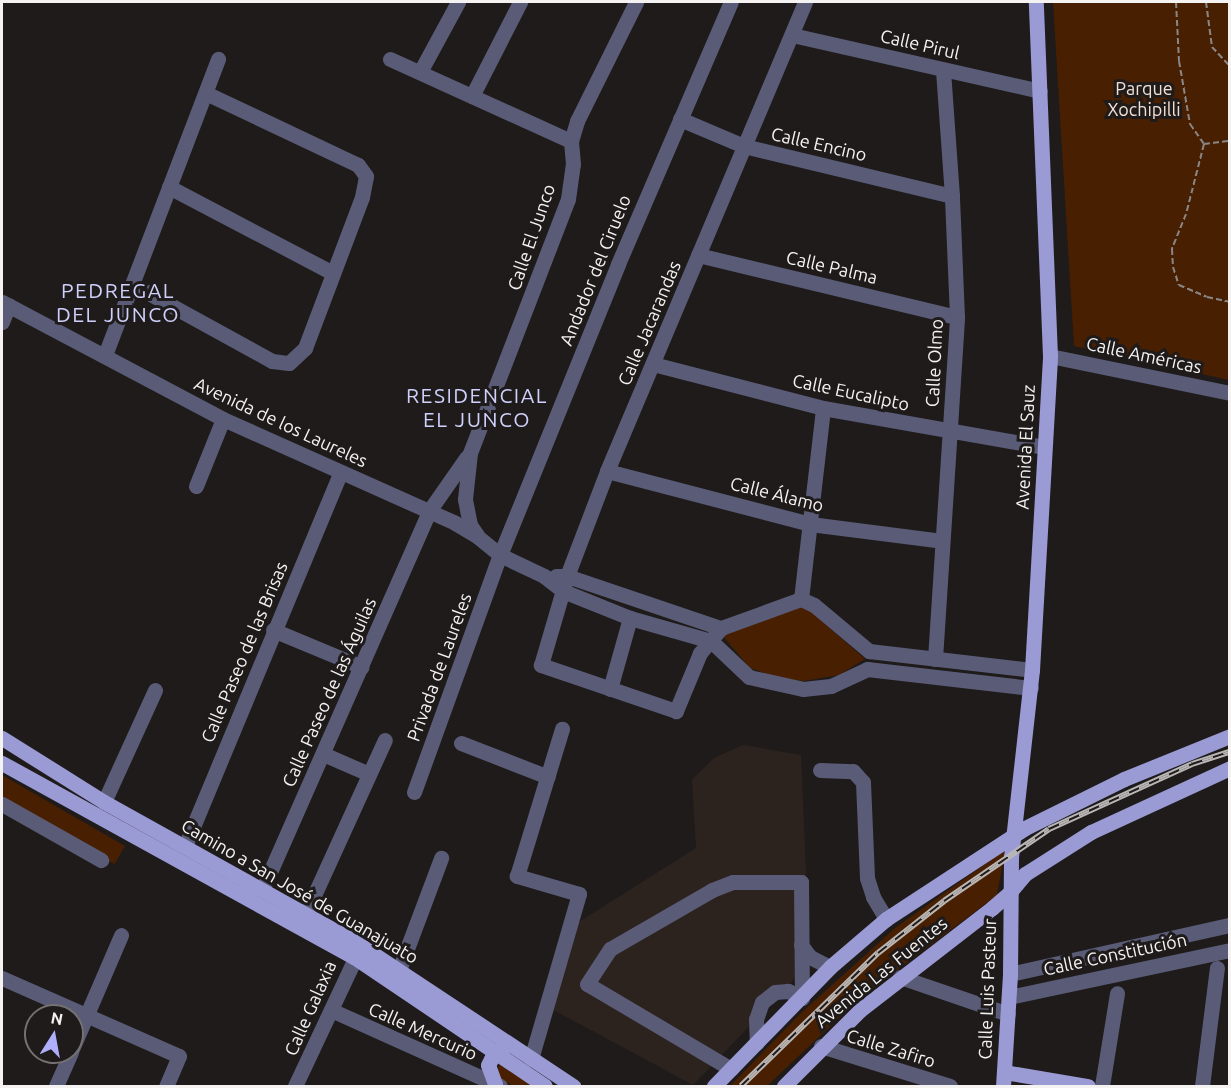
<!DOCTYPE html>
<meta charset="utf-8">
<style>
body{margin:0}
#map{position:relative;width:1231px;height:1088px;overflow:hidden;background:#1e1b1a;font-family:Ubuntu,sans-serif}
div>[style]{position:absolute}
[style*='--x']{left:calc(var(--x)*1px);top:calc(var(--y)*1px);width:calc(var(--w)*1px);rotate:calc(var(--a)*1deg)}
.built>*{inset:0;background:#2c231f}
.green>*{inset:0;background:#491f02;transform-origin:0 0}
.path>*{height:2px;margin-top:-1px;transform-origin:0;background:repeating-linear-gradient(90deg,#898685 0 6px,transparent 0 9px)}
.minor>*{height:15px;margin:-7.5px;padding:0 7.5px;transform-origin:7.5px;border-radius:7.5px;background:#5a5b77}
.major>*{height:15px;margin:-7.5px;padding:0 7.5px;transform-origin:7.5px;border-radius:7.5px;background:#9a9ad4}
.rail>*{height:6px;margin-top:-3px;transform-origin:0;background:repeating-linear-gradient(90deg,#1e1b1a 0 11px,#b9b7b6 0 22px);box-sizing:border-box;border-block:2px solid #b9b7b6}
span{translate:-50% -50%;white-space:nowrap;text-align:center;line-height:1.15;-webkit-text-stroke:6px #1e1b1a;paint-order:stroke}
.street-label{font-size:18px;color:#f5f3f2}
.park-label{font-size:18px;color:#f2dfd4}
.quarter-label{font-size:21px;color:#cfd1fc;letter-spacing:1.5px}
.frame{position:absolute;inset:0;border:3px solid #f5f3f2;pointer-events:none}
.north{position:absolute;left:24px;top:1004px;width:60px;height:60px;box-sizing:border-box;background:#1e1b1a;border:2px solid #747170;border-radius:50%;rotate:11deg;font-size:16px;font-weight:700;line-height:24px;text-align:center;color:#f5f3f2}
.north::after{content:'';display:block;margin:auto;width:21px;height:27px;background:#aeaefb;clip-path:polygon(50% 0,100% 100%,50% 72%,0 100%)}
</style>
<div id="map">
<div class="built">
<i style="clip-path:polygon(743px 745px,801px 755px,810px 963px,693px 1085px,548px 1007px,571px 927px,696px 848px,692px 780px,714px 758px)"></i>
</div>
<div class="green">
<i style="clip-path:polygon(1053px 2px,1229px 2px,1229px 380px,1074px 346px)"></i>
<i style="clip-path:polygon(803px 605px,865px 659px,839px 675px,804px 681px,782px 679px,750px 668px,722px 635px)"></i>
<i style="left:2px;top:775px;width:142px;height:21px;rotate:30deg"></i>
<i style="clip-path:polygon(1005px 850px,997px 895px,859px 999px,767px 1086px,730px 1086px,801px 1013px,895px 928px)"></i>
<i style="clip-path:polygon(499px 1064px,537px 1086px,515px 1086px,501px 1081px,497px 1075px)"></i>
</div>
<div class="path">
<i style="--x:1176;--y:2;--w:59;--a:87.1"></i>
<i style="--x:1179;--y:61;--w:64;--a:80.1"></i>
<i style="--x:1190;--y:124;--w:24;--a:55"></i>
<i style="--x:1206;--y:2;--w:45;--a:82.4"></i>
<i style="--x:1212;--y:47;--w:26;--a:47"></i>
<i style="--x:1204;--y:144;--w:72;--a:104.4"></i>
<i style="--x:1186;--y:214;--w:38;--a:112"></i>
<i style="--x:1172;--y:249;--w:18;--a:87"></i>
<i style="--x:1173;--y:267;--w:19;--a:72"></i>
<i style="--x:1179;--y:285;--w:30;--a:23"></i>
<i style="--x:1207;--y:297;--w:24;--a:12"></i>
<i style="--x:1204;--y:144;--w:26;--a:-7"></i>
</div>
<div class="minor">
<i style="--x:792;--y:35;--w:254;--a:12.7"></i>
<i style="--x:390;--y:59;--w:199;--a:24.4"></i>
<i style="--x:420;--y:72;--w:80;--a:-61.5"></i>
<i style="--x:472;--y:96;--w:106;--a:-62.9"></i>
<i style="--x:680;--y:119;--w:69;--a:22.9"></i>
<i style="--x:744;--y:146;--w:214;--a:13.5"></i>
<i style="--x:169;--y:187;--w:185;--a:27.7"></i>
<i style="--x:698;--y:255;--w:266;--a:13.5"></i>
<i style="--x:132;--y:284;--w:160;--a:28.8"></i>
<i style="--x:272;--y:361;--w:17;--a:7"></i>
<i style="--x:289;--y:363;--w:22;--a:-43"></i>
<i style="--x:305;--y:348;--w:161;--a:-69.3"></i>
<i style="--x:362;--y:197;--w:21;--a:-79"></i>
<i style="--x:366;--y:176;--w:14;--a:-126"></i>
<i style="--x:358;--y:165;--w:168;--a:-154.7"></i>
<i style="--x:2;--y:302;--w:250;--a:27.9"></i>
<i style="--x:223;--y:419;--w:254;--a:24.1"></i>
<i style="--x:455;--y:523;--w:27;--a:31"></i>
<i style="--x:478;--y:537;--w:28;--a:39"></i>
<i style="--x:500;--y:555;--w:49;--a:25.5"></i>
<i style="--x:544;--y:576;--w:24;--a:38"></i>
<i style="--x:563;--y:591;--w:72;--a:21.9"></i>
<i style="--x:630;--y:618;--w:84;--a:15.9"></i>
<i style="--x:711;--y:641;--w:52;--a:43.5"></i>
<i style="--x:749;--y:677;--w:55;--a:12.5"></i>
<i style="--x:803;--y:689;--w:28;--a:-6"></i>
<i style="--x:831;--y:686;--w:40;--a:-25"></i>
<i style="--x:867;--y:669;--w:165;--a:6.6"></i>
<i style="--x:2;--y:322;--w:18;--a:-68"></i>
<i style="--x:105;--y:355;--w:317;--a:-69.1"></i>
<i style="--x:1050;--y:356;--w:184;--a:11.6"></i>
<i style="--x:653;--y:364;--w:176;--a:14.5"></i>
<i style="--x:823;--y:408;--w:224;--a:10"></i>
<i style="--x:607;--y:471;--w:210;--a:14.6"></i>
<i style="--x:810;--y:524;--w:133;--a:7.3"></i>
<i style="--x:196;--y:486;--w:72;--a:-68.1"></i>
<i style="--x:477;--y:535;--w:12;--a:-125"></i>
<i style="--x:470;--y:525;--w:26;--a:-101"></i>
<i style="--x:465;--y:499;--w:46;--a:-83.8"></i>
<i style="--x:470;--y:453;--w:272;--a:-68.9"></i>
<i style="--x:568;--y:199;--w:35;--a:-82"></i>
<i style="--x:573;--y:164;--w:23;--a:-95"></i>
<i style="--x:571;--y:141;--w:21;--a:-73"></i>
<i style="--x:577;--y:121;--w:133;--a:-63.6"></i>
<i style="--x:556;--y:576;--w:11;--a:0"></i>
<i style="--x:567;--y:576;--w:163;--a:18.7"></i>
<i style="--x:721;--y:628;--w:85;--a:-19.9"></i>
<i style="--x:801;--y:599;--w:14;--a:25"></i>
<i style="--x:814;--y:605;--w:72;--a:39.9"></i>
<i style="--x:869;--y:651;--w:164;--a:6.6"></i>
<i style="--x:801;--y:599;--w:192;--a:-83.4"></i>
<i style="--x:721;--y:628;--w:33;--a:130"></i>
<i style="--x:700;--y:653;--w:63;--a:112.5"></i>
<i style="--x:676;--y:711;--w:143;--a:-161.2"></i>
<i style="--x:541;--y:665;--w:93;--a:-73.7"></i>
<i style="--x:567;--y:576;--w:112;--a:-69.1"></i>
<i style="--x:607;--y:471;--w:509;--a:-67.11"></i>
<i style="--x:273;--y:630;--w:96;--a:22.6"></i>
<i style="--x:935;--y:659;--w:343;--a:-86.3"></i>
<i style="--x:957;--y:317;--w:121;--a:-92.4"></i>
<i style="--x:952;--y:196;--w:126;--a:-94.1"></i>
<i style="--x:610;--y:689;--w:74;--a:-74.3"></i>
<i style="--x:461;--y:743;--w:93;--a:21.3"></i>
<i style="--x:323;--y:754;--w:50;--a:23.5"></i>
<i style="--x:820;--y:770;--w:33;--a:2"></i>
<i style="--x:853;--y:771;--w:15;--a:48"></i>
<i style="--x:863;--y:782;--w:96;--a:87.6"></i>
<i style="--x:867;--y:878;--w:20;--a:72"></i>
<i style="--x:873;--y:897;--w:26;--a:59"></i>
<i style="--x:414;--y:792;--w:252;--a:-70.1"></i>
<i style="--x:500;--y:555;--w:314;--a:-67.9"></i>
<i style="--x:618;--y:264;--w:285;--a:-66.7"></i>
<i style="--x:104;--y:802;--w:123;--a:-65.5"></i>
<i style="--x:2;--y:804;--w:114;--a:29.5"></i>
<i style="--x:185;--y:846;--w:404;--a:-67.4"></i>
<i style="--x:263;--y:888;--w:412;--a:-66.2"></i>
<i style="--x:429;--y:511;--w:65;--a:-55.1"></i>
<i style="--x:306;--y:913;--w:190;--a:-65.5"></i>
<i style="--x:801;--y:945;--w:15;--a:53"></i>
<i style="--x:810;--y:957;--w:22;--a:27"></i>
<i style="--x:399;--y:970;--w:120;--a:-69.4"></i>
<i style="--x:1010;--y:974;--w:225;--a:-12.6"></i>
<i style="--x:900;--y:977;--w:114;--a:18.9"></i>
<i style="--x:2;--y:978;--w:193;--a:23.8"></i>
<i style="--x:179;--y:1056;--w:33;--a:113"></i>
<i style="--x:1009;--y:997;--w:226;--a:-12"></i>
<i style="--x:331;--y:1010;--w:185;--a:24.2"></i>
<i style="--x:821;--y:1046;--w:135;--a:17.2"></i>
<i style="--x:72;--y:1049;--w:124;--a:-66.7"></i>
<i style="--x:531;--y:1059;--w:172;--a:-73.8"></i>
<i style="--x:579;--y:894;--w:65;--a:-163.8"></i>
<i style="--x:517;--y:876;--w:154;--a:-73"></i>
<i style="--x:731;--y:1069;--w:167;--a:-149.4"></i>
<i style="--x:587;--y:984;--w:42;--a:-56.7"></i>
<i style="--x:610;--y:949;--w:118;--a:-30"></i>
<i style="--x:712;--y:890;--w:22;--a:-21"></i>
<i style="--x:733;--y:882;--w:68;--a:0"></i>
<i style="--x:801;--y:882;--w:116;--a:89.5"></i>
<i style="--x:802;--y:998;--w:16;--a:-153"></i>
<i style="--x:788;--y:991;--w:13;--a:176"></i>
<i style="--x:775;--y:992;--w:16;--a:142"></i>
<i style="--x:762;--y:1002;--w:18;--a:109"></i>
<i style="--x:756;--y:1019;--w:24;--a:88"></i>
<i style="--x:56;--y:1086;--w:37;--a:-66"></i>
<i style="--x:295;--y:1086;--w:153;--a:-64.8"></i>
<i style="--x:1102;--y:1086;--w:94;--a:-80.8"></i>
<i style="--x:1202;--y:1086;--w:119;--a:-82.8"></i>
</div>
<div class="major">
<i style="--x:2;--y:738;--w:120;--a:32.1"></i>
<i style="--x:104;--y:802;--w:286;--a:29.1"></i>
<i style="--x:354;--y:941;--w:263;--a:33.5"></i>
<i style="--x:2;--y:763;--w:402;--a:28.9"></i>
<i style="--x:354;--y:957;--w:230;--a:34"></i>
<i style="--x:1004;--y:1072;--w:85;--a:9.5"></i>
<i style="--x:495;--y:1084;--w:20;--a:-110"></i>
<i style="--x:488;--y:1065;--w:7;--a:-63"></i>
<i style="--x:491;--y:1059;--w:18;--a:-43"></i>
<i style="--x:714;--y:1086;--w:166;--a:-45.7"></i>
<i style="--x:830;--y:967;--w:74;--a:-40.6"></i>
<i style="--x:886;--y:919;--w:166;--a:-33.2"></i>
<i style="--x:1025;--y:828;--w:110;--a:-26.3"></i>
<i style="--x:1124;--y:779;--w:114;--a:-22.1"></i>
<i style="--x:784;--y:1086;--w:107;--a:-45"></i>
<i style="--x:860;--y:1010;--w:167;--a:-37.7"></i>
<i style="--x:992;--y:908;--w:23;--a:-41"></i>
<i style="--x:1009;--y:893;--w:25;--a:-50"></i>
<i style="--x:1025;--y:874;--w:78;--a:-32.5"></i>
<i style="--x:1091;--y:832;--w:153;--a:-24.7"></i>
<i style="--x:1003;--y:1086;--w:112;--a:-86.4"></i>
<i style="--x:1010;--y:974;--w:117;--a:-89.5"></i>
<i style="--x:1011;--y:857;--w:188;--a:-83.6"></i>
<i style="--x:1032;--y:670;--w:315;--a:-86.7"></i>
<i style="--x:1050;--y:356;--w:354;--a:-92.3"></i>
</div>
<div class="rail">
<i style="--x:741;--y:1086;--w:191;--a:-44.2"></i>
<i style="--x:878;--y:953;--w:84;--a:-38.2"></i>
<i style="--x:944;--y:901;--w:127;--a:-34.4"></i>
<i style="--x:1049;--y:829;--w:157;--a:-24.4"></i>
<i style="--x:1192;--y:764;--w:40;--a:-18"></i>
</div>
<div class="street-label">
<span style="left:920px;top:44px;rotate:13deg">Calle Pirul</span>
<span style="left:819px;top:144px;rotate:13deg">Calle Encino</span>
<span style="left:531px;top:237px;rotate:-71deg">Calle El Junco</span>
<span style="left:832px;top:267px;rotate:13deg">Calle Palma</span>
<span style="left:595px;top:270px;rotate:-68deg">Andador del Ciruelo</span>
<span style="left:649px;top:323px;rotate:-67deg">Calle Jacarandas</span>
<span style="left:1144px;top:355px;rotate:12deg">Calle Américas</span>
<span style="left:934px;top:363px;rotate:-87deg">Calle Olmo</span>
<span style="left:851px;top:392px;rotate:12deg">Calle Eucalipto</span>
<span style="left:281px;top:422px;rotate:25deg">Avenida de los Laureles</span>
<span style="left:1025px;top:447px;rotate:-87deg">Avenida El Sauz</span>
<span style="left:777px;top:494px;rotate:14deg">Calle Álamo</span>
<span style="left:244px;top:652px;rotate:-67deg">Calle Paseo de las Brisas</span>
<span style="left:439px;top:667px;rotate:-70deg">Privada de Laureles</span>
<span style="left:329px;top:692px;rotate:-66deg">Calle Paseo de las Águilas</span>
<span style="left:300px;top:891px;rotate:30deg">Camino a San José de Guanajuato</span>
<span style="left:1115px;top:954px;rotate:-12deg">Calle Constitución</span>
<span style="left:881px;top:972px;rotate:-39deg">Avenida Las Fuentes</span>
<span style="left:987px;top:989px;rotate:-88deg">Calle Luis Pasteur</span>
<span style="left:310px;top:1008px;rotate:-66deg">Calle Galaxia</span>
<span style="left:423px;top:1031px;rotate:24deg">Calle Mercurio</span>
<span style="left:891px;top:1048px;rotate:17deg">Calle Zafiro</span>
</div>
<div class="park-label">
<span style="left:1144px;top:99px">Parque<br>Xochipilli</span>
</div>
<div class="quarter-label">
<span style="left:118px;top:302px">PEDREGAL<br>DEL JUNCO</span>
<span style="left:477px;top:407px">RESIDENCIAL<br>EL JUNCO</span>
</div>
<div class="frame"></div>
<div class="north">N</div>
</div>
